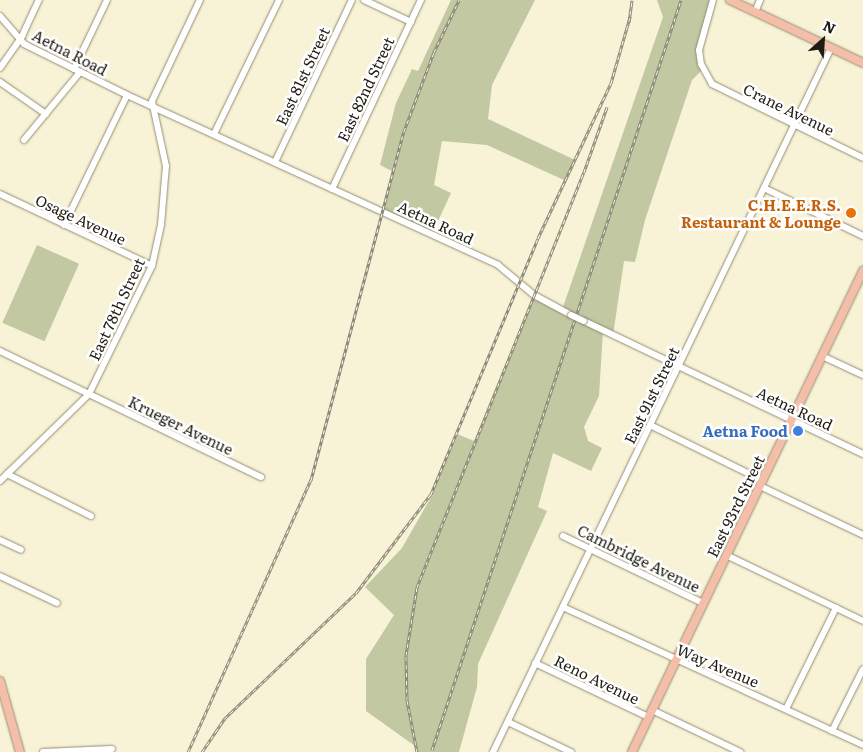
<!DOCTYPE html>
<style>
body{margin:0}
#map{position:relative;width:863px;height:752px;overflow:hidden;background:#f8f2d6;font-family:Literata,serif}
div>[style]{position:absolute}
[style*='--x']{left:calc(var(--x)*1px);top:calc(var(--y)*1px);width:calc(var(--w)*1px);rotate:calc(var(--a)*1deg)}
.green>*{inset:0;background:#c1c8a2;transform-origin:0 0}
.roads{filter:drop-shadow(0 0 1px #928d73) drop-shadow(0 0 1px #928d73)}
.minor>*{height:6px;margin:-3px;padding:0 3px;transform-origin:3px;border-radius:3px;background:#fff}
.major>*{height:8px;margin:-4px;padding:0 4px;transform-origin:4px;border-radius:4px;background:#f4bea9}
.rail>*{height:3px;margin-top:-1.5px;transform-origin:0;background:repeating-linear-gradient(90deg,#fff 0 4px,#8e8a77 0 8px);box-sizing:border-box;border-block:1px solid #8e8a77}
.bridges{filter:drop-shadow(0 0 1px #928d73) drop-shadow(0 0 1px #928d73)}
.minor-bridge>*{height:6px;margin:-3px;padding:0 3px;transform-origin:3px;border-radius:3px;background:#fff}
.dots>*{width:14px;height:14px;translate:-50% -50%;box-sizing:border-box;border:2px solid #fff;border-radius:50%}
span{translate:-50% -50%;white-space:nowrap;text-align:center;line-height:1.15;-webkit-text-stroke:5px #fff;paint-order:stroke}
.street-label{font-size:15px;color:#1f1d13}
.food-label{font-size:15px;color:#c56008;font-weight:700}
.right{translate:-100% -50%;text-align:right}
.shop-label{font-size:15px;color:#366cbe;font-weight:700}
.north{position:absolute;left:798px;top:15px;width:50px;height:50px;-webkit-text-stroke:4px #fff;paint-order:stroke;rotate:26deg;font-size:14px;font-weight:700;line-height:20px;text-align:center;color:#1f1d13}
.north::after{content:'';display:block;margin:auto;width:18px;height:22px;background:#1f1d13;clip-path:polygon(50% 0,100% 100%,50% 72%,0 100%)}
</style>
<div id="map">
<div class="green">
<i style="clip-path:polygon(451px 0,535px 0,492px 85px,488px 119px,575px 160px,566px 181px,487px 145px,442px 141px,434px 185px,451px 193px,432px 234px,382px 211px,392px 171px,380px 165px,396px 103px,412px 69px,418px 71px)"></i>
<i style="clip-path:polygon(657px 0,713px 0,699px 50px,703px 69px,692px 80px,645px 220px,635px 262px,624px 261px,613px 335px,603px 331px,599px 396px,584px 427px,588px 441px,602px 448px,591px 471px,553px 453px,538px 507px,547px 511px,478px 664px,477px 687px,459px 752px,417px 752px,415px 746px,366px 711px,366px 659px,394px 615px,365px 587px,402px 548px,430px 499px,457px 434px,474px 441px,534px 295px,562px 310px,663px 17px)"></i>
<i style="left:37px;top:245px;width:46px;height:85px;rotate:24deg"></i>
</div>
<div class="roads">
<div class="minor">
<i style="--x:364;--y:0;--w:52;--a:25.1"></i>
<i style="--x:713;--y:0;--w:52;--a:105.6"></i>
<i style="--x:699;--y:50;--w:14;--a:82"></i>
<i style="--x:701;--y:64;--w:23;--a:61"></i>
<i style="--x:712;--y:84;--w:168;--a:26.1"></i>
<i style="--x:755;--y:12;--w:13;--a:-67"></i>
<i style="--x:0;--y:16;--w:37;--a:49"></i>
<i style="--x:24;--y:44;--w:115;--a:26.3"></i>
<i style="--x:127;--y:95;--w:408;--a:24.6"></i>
<i style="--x:498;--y:265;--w:47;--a:39.8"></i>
<i style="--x:534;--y:295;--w:42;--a:28.4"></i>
<i style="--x:0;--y:68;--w:39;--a:-55"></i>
<i style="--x:22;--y:36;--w:40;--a:-65"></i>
<i style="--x:74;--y:69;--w:76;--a:-64.4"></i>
<i style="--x:0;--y:82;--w:56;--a:34.8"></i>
<i style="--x:214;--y:134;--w:149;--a:-64.1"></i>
<i style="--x:24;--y:140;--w:88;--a:-50.5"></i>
<i style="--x:275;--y:162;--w:179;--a:-64.6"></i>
<i style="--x:764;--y:188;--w:110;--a:25.9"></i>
<i style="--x:332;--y:189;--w:209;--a:-64.8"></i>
<i style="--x:0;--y:194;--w:168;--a:25.3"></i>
<i style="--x:64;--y:225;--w:144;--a:-64.1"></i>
<i style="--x:584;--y:321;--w:309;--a:25.5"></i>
<i style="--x:0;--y:351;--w:290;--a:25.8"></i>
<i style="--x:822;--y:356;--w:45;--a:24.9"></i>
<i style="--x:650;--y:425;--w:125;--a:26.2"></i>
<i style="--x:7;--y:474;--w:94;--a:26.6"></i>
<i style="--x:0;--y:481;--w:124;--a:-44.3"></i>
<i style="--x:89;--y:394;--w:143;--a:-63.8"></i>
<i style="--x:152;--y:266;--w:42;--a:-77.6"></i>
<i style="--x:161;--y:225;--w:59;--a:-85.2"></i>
<i style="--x:166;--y:166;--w:66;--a:-102.2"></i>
<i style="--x:152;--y:101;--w:112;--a:-64.6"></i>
<i style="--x:760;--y:486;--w:114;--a:25.4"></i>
<i style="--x:563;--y:536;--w:155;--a:25.6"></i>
<i style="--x:0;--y:540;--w:23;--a:25"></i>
<i style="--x:726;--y:555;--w:152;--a:25.7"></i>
<i style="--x:0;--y:576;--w:63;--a:25.3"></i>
<i style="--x:563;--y:607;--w:330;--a:24.7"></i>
<i style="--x:535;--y:663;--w:125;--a:25.5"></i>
<i style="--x:786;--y:709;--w:113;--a:-63.7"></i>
<i style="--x:652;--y:710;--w:98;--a:25.5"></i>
<i style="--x:508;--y:722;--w:70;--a:25.5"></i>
<i style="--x:832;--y:731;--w:69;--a:-63.4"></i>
<i style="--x:43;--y:752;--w:69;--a:-2.5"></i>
<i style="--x:493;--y:752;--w:781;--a:-64.35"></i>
</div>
<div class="major">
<i style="--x:730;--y:0;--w:147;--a:25.3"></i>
<i style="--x:0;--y:681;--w:74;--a:74.3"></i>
<i style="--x:632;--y:752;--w:534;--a:-64.35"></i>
</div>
</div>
<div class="rail">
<i style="--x:629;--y:22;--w:22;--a:-82"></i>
<i style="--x:432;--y:750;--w:790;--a:-71.63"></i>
<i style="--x:188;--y:752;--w:299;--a:-65.7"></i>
<i style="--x:311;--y:480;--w:361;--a:-75.1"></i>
<i style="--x:404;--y:131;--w:85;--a:-69.2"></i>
<i style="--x:434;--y:52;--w:58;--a:-64.3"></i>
<i style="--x:202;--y:752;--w:40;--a:-56"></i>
<i style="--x:224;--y:719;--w:182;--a:-43.7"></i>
<i style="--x:356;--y:593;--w:124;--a:-52.9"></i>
<i style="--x:431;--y:494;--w:277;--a:-67.3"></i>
<i style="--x:538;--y:238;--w:171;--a:-64.8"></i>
<i style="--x:611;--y:83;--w:69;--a:-73.9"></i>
<i style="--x:417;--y:752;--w:53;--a:-100.9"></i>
<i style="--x:407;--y:700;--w:45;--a:-91.3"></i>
<i style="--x:406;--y:655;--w:69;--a:-80.8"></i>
<i style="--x:417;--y:587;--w:447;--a:-68.1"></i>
<i style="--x:584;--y:172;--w:69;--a:-70.5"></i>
</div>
<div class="bridges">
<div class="minor-bridge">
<i style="--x:571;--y:315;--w:14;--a:25"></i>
</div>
</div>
<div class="dots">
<i style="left:851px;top:213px;background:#e8710a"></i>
<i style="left:798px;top:431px;background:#3f7fe0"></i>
</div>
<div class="street-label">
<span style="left:70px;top:52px;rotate:27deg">Aetna Road</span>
<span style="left:302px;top:76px;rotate:-65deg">East 81st Street</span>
<span style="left:365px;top:89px;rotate:-65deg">East 82nd Street</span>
<span style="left:789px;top:109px;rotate:26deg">Crane Avenue</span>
<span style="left:81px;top:219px;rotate:25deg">Osage Avenue</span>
<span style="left:436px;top:222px;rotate:25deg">Aetna Road</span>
<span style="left:116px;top:309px;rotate:-65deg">East 78th Street</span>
<span style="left:651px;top:395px;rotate:-64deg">East 91st Street</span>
<span style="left:795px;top:408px;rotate:25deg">Aetna Road</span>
<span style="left:181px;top:425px;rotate:26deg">Krueger Avenue</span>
<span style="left:735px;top:506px;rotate:-64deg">East 93rd Street</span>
<span style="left:639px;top:558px;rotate:26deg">Cambridge Avenue</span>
<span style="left:718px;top:665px;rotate:23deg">Way Avenue</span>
<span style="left:597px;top:679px;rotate:26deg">Reno Avenue</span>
</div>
<div class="food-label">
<span class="right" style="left:841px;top:213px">C.H.E.E.R.S.<br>Restaurant &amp; Lounge</span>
</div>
<div class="shop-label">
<span class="right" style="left:788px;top:431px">Aetna Food</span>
</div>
<div class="north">N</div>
</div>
